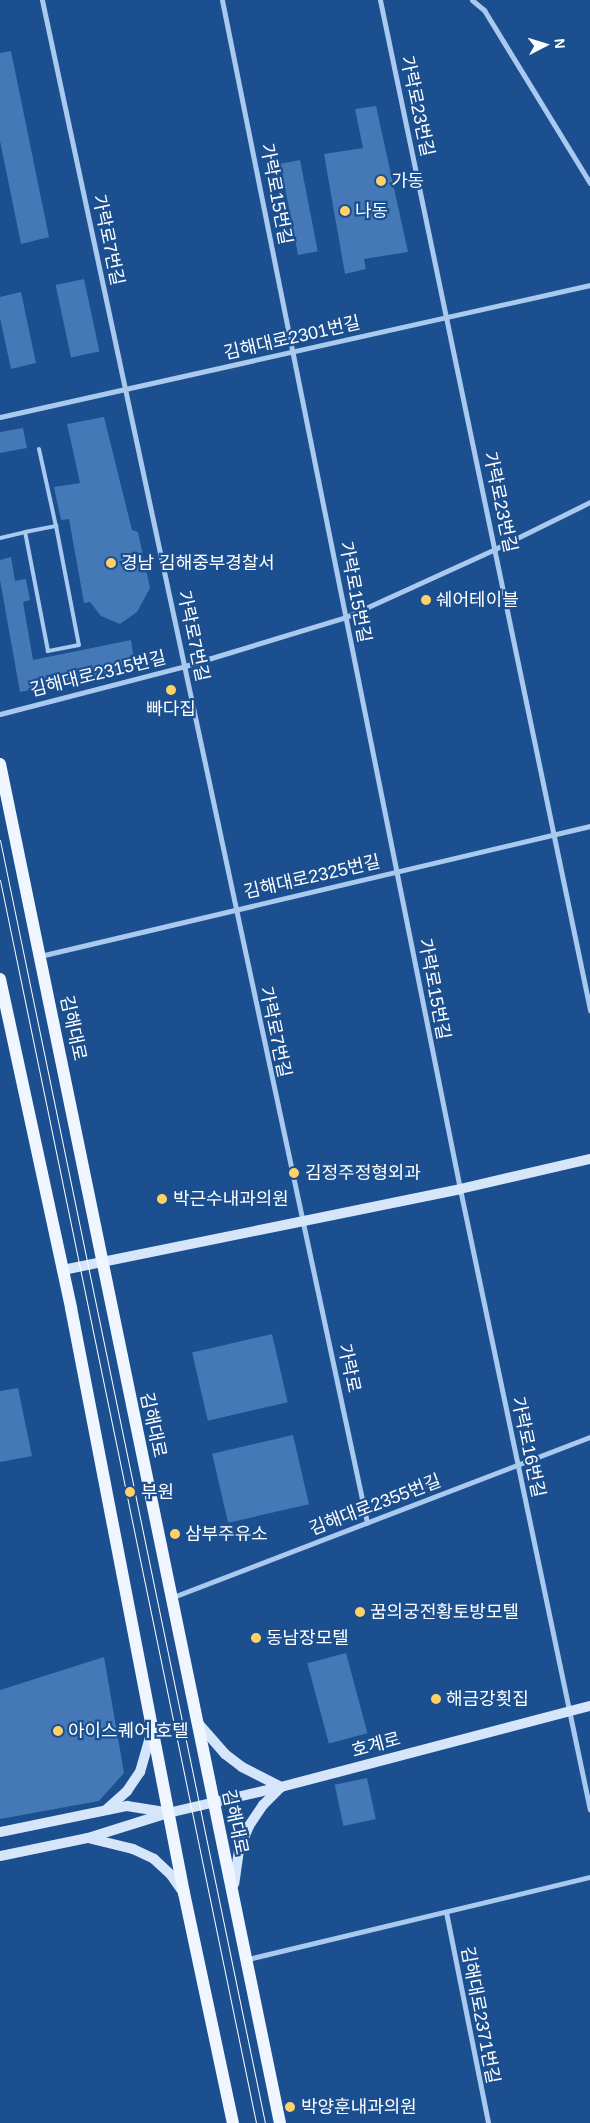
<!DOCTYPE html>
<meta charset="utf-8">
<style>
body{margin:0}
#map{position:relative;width:590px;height:2123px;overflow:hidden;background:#1b4f8f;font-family:Helvetica,"Noto Sans KR",sans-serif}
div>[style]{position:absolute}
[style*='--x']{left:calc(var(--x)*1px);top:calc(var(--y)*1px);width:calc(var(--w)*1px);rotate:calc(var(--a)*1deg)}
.building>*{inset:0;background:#4478b7;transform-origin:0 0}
.lane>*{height:4px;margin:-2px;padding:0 2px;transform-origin:2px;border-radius:2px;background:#a9c9ee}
.street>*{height:5px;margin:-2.5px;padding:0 2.5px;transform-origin:2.5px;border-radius:2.5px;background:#a9c9ee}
.secondary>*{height:10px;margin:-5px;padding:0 5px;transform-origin:5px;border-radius:5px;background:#d6e6fa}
.primary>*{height:12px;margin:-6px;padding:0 6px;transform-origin:6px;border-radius:6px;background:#f0f6ff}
.tram>*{height:1px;margin:-0.5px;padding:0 0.5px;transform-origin:0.5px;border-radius:0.5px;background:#fff}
.dots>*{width:14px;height:14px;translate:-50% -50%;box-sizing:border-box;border:2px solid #1b4f8f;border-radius:50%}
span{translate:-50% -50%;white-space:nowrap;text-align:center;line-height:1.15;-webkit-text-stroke:4.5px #1b4f8f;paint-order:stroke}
.street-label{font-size:18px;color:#fff}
.poi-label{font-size:18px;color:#fff}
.left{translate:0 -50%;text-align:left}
.north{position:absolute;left:520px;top:20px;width:50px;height:50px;-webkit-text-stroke:4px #1b4f8f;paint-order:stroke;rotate:85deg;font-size:14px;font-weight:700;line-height:20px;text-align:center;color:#fff}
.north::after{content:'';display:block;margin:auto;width:18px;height:22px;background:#fff;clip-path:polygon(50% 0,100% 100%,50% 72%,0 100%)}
</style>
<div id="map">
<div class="building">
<i style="clip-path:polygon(11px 51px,49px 237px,21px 244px,0 141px,0 53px)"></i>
<i style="clip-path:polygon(376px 106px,408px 252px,364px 259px,366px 269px,345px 274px,324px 154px,363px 148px,355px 109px)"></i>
<i style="left:300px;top:160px;width:93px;height:20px;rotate:79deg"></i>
<i style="left:84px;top:279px;width:74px;height:29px;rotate:78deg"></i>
<i style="clip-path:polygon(21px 292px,36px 363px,11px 369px,0 318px,0 297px)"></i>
<i style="clip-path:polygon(104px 417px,132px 530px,138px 532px,150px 588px,137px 612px,120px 624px,101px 616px,90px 602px,84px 603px,69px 519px,61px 520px,54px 487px,80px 483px,67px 424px)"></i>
<i style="clip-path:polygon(23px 428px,27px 448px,0 453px,0 432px)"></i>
<i style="clip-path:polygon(11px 557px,15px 581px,26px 579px,30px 600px,23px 602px,33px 660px,131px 640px,135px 669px,20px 692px,0 580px,0 560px)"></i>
<i style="left:272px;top:1334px;width:70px;height:82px;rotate:77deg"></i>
<i style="clip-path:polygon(18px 1388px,32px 1456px,0 1462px,0 1391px)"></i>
<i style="left:293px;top:1435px;width:71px;height:83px;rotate:77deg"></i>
<i style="left:346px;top:1653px;width:83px;height:40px;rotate:75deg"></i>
<i style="clip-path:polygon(104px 1657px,124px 1773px,99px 1801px,0 1819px,0 1690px)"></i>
<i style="left:367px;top:1778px;width:42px;height:33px;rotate:78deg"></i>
</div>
<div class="lane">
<i style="--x:39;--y:449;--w:79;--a:77.6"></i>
<i style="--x:0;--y:538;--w:26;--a:-13"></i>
<i style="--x:25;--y:532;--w:32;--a:-11"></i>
<i style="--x:56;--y:526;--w:121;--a:79.1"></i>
<i style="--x:79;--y:645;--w:32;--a:169"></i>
<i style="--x:48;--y:651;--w:121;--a:-100.9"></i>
</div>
<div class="street">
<i style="--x:42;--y:0;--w:1557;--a:77.95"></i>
<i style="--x:222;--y:0;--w:1213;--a:78.68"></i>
<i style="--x:460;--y:1189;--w:634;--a:78.18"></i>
<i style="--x:380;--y:0;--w:1032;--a:78.25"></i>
<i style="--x:472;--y:0;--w:16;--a:40"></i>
<i style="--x:484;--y:10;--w:203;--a:58.5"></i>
<i style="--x:0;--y:417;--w:605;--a:-12.61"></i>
<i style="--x:0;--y:714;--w:191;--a:-14.5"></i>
<i style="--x:185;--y:666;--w:168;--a:-16.9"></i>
<i style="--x:346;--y:617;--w:164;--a:-24.5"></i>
<i style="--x:495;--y:549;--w:106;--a:-26.3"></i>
<i style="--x:40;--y:956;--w:565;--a:-13.3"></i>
<i style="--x:173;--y:1597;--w:447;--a:-21"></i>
<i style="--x:446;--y:1912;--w:215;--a:78.7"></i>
<i style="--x:248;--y:1959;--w:352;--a:-13.5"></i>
</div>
<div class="secondary">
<i style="--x:63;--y:1270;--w:405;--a:-11.5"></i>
<i style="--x:460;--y:1189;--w:133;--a:-13"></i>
<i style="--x:198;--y:1723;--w:41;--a:48.9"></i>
<i style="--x:225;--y:1754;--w:21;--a:37"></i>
<i style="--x:242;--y:1767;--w:44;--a:27.1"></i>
<i style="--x:281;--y:1787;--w:25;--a:135"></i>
<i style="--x:263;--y:1805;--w:25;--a:124"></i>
<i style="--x:249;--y:1826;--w:26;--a:113"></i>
<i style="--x:239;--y:1850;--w:34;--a:98"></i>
<i style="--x:107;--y:1809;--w:27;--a:-42"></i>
<i style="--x:127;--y:1791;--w:23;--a:-56"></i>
<i style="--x:140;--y:1772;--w:40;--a:-74"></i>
<i style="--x:0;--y:1832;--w:130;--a:-11.6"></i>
<i style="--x:127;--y:1806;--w:38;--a:9"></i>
<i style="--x:88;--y:1838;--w:46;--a:13.7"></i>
<i style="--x:133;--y:1849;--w:23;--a:25"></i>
<i style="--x:154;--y:1859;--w:23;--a:43"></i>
<i style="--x:171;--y:1875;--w:21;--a:55"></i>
<i style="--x:0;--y:1856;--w:90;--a:-11.6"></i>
<i style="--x:88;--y:1838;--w:84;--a:-17.4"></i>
<i style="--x:168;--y:1813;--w:116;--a:-13"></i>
<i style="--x:281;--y:1787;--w:319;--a:-14.7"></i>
</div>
<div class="primary">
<i style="--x:0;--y:764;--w:1388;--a:78.36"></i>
<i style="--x:0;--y:979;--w:337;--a:77.8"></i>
<i style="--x:71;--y:1308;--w:596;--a:79.07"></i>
<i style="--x:184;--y:1893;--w:235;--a:78"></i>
</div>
<div class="tram">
<i style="--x:0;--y:840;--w:1310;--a:78.33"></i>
<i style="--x:0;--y:880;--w:1269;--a:78.36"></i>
</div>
<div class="dots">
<i style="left:381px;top:181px;background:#ffd166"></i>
<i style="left:345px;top:211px;background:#ffd166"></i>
<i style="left:111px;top:563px;background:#ffd166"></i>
<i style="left:426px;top:600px;background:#ffd166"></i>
<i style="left:171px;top:690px;background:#ffd166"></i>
<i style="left:294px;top:1173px;background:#ffd166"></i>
<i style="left:162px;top:1199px;background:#ffd166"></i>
<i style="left:130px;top:1492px;background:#ffd166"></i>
<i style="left:175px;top:1534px;background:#ffd166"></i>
<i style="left:360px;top:1612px;background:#ffd166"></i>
<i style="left:256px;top:1638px;background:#ffd166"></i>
<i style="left:436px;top:1699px;background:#ffd166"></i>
<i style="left:58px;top:1731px;background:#ffd166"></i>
<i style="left:290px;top:2107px;background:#ffd166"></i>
</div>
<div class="street-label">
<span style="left:417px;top:106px;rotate:78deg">가락로23번길</span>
<span style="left:276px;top:194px;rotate:79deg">가락로15번길</span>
<span style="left:108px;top:240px;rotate:78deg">가락로7번길</span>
<span style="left:292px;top:338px;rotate:-13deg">김해대로2301번길</span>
<span style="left:500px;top:502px;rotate:78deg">가락로23번길</span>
<span style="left:355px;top:592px;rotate:79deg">가락로15번길</span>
<span style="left:193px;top:636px;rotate:78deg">가락로7번길</span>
<span style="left:98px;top:674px;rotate:-14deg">김해대로2315번길</span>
<span style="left:312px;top:877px;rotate:-13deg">김해대로2325번길</span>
<span style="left:434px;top:989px;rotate:79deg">가락로15번길</span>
<span style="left:73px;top:1028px;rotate:78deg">김해대로</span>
<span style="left:275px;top:1032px;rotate:78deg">가락로7번길</span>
<span style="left:349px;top:1368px;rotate:78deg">가락로</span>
<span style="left:153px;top:1425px;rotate:78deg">김해대로</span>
<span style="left:528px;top:1447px;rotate:78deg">가락로16번길</span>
<span style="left:375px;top:1505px;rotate:-21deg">김해대로2355번길</span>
<span style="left:376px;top:1745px;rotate:-15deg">호계로</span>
<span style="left:235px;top:1822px;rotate:78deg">김해대로</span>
<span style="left:480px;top:2015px;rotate:79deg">김해대로2371번길</span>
</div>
<div class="poi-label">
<span class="left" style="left:391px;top:181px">가동</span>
<span class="left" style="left:355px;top:211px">나동</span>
<span class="left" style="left:121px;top:563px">경남 김해중부경찰서</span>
<span class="left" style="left:436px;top:600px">쉐어테이블</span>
<span style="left:171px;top:709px">빠다집</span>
<span class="left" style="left:305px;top:1173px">김정주정형외과</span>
<span class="left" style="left:173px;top:1199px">박근수내과의원</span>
<span class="left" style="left:141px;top:1492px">부원</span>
<span class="left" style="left:185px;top:1534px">삼부주유소</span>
<span class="left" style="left:370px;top:1612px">꿈의궁전황토방모텔</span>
<span class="left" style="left:266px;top:1638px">동남장모텔</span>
<span class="left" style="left:446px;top:1699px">해금강횟집</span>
<span class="left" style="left:68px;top:1731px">아이스퀘어 호텔</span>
<span class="left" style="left:301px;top:2107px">박양훈내과의원</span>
</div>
<div class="north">N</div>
</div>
